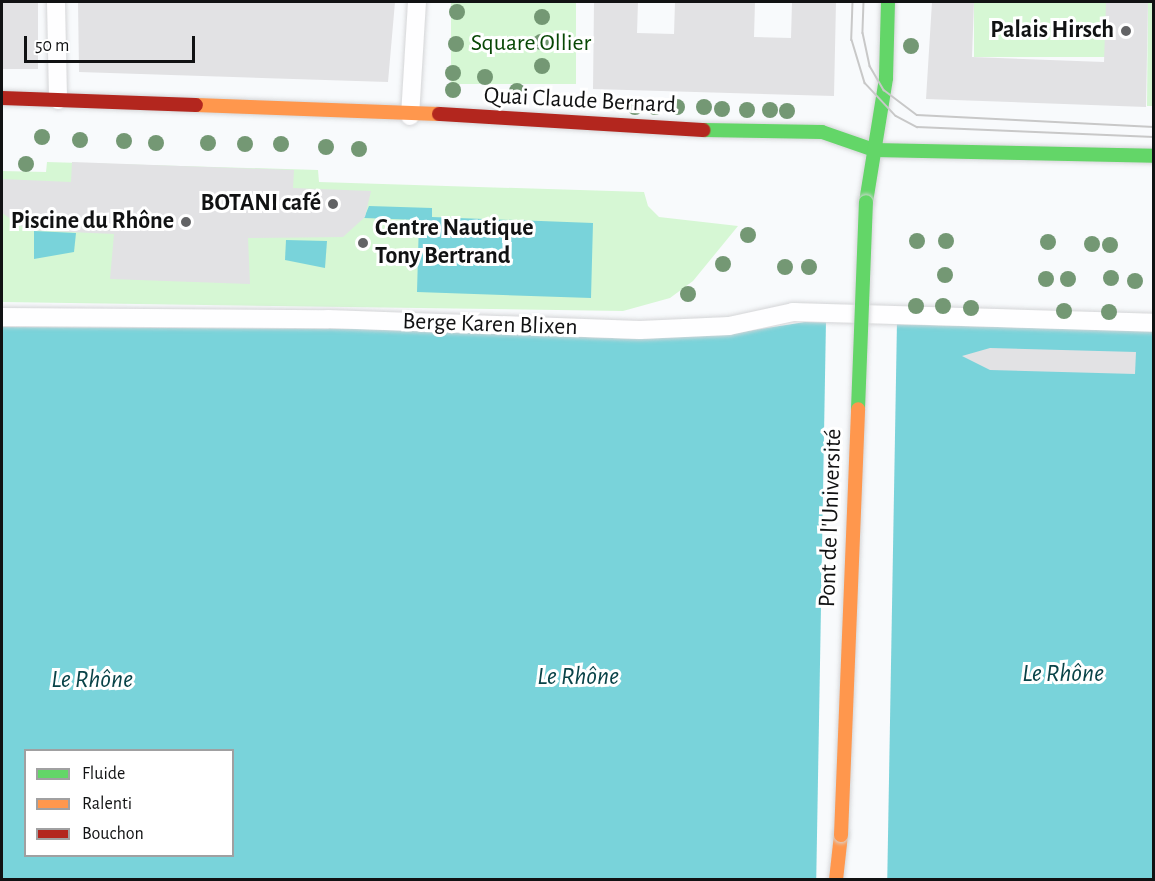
<!DOCTYPE html>
<meta charset="utf-8">
<style>
body{margin:0}
#map{position:relative;width:1155px;height:881px;overflow:hidden;background:#f8fafc;font-family:"Alegreya Sans",sans-serif}
div>[style]{position:absolute}
[style*='--x']{left:calc(var(--x)*1px);top:calc(var(--y)*1px);width:calc(var(--w)*1px);rotate:calc(var(--a)*1deg)}
.green>*{inset:0;background:#d6f7d4;transform-origin:0 0}
.water>*{inset:0;background:#79d3da}
.pier>*{inset:0;background:#f8fafc;transform-origin:0 0}
.building>*{inset:0;background:#e2e2e4;transform-origin:0 0}
.roads{filter:drop-shadow(0 0 2px #d4d5d7) drop-shadow(0 0 2px #d4d5d7)}
.street>*{height:18px;margin:-9px;padding:0 9px;transform-origin:9px;border-radius:9px;background:#fefeff}
.fast>*{height:14px;margin:-7px;padding:0 7px;transform-origin:7px;border-radius:7px;background:#63d668}
.slow>*{height:14px;margin:-7px;padding:0 7px;transform-origin:7px;border-radius:7px;background:#ff974d}
.jam>*{height:14px;margin:-7px;padding:0 7px;transform-origin:7px;border-radius:7px;background:#b3261e}
.tram>*{height:1.5px;margin:-0.75px;padding:0 0.75px;transform-origin:0.75px;border-radius:0.75px;background:#c8c8c8}
.bridges{filter:drop-shadow(0 0 2px #d4d5d7) drop-shadow(0 0 2px #d4d5d7)}
.fast-bridge>*{height:14px;margin:-7px;padding:0 7px;transform-origin:7px;border-radius:7px;background:#63d668}
.slow-bridge>*{height:14px;margin:-7px;padding:0 7px;transform-origin:7px;border-radius:7px;background:#ff974d}
.trees>*{width:16px;height:16px;margin:-8px;border-radius:50%;background:#749874}
.dots>*{width:16px;height:16px;translate:-50% -50%;box-sizing:border-box;border:3px solid #fff;border-radius:50%}
span{translate:-50% -50%;white-space:nowrap;text-align:center;line-height:1.15;-webkit-text-stroke:6px #fff;paint-order:stroke}
.poi-label{font-size:24px;color:#111213;font-weight:700}
.right{translate:-100% -50%;text-align:right}
.left{translate:0 -50%;text-align:left}
.park-label{font-size:24px;color:#084705}
.street-label{font-size:24px;color:#111213}
.water-label{font-size:26px;color:#094348;font-style:italic}
.frame{position:absolute;inset:0;border:3px solid #111213;pointer-events:none}
.legend{position:absolute;left:24px;top:749px;width:210px;height:108px;box-sizing:border-box;background:#fff;border:2px solid #a0a0a1;margin:0;padding:8px 10px;list-style:none;font-size:18px;color:#111213}
.legend li{display:flex;align-items:center;gap:12px;height:30px}
.legend b{width:30px;border:2px solid #a0a0a1}
.scale{position:absolute;left:24px;top:36px;width:171px;height:27px;box-sizing:border-box;border:3px solid #111213;border-top:0;padding-left:8px;font-size:18px;line-height:21px;white-space:nowrap;color:#111213;-webkit-text-stroke:4px #fff;paint-order:stroke}
</style>
<div id="map">
<div class="green">
<i style="left:451px;top:2px;width:125px;height:82px"></i>
<i style="left:974px;top:2px;width:132px;height:55px"></i>
<i style="clip-path:polygon(1148px 2px,1153px 2px,1153px 106px,1147px 106px)"></i>
<i style="clip-path:polygon(47px 162px,318px 170px,319px 182px,644px 192px,648px 206px,659px 217px,738px 226px,693px 281px,670px 298px,623px 311px,2px 302px,2px 171px,46px 172px)"></i>
</div>
<div class="water">
<i style="clip-path:polygon(369px 206px,432px 208px,432px 217px,593px 223px,591px 298px,417px 292px,419px 220px,364px 218px)"></i>
<i style="clip-path:polygon(34px 231px,76px 233px,74px 252px,34px 259px)"></i>
<i style="clip-path:polygon(286px 240px,327px 241px,325px 268px,285px 260px)"></i>
<i style="clip-path:polygon(evenodd,805px 322px,1153px 331px,1153px 879px,2px 879px,2px 327px,365px 329px,639px 339px,729px 334px,805px 322px,26px 750px,232px 750px,232px 856px,26px 856px,26px 750px)"></i>
</div>
<div class="pier">
<i style="left:826px;top:320px;width:71px;height:559px;rotate:1deg"></i>
</div>
<div class="building">
<i style="left:2px;top:2px;width:36px;height:67px"></i>
<i style="clip-path:polygon(78px 2px,395px 2px,388px 82px,79px 72px)"></i>
<i style="clip-path:polygon(594px 2px,638px 2px,637px 33px,674px 34px,675px 2px,755px 2px,754px 37px,791px 38px,792px 2px,836px 2px,834px 96px,593px 89px)"></i>
<i style="clip-path:polygon(932px 2px,974px 2px,972px 57px,1104px 62px,1106px 2px,1148px 2px,1146px 107px,926px 99px)"></i>
<i style="clip-path:polygon(72px 162px,294px 170px,293px 188px,371px 191px,365px 217px,343px 237px,248px 238px,250px 284px,110px 279px,114px 234px,27px 230px,2px 213px,2px 179px,71px 182px)"></i>
<i style="clip-path:polygon(990px 348px,1136px 352px,1135px 374px,990px 370px,962px 356px)"></i>
</div>
<div class="roads">
<div class="street">
<i style="--x:56;--y:2;--w:98;--a:88.8"></i>
<i style="--x:410;--y:116;--w:114;--a:-86.5"></i>
<i style="--x:2;--y:317;--w:326;--a:0.4"></i>
<i style="--x:328;--y:319;--w:312;--a:2"></i>
<i style="--x:640;--y:330;--w:89;--a:-2.6"></i>
<i style="--x:729;--y:326;--w:66;--a:-12.3"></i>
<i style="--x:793;--y:312;--w:361;--a:1.7"></i>
</div>
<div class="fast">
<i style="--x:704;--y:130;--w:118;--a:1"></i>
<i style="--x:822;--y:132;--w:55;--a:19.1"></i>
<i style="--x:874;--y:150;--w:280;--a:1.2"></i>
<i style="--x:866;--y:202;--w:126;--a:-80.8"></i>
<i style="--x:886;--y:78;--w:76;--a:-88.5"></i>
</div>
<div class="slow">
<i style="--x:196;--y:105;--w:243;--a:2.1"></i>
<i style="--x:836;--y:880;--w:45;--a:-83.7"></i>
</div>
<div class="jam">
<i style="--x:2;--y:98;--w:194;--a:2.1"></i>
<i style="--x:439;--y:114;--w:265;--a:3.5"></i>
</div>
</div>
<div class="tram">
<i style="--x:853;--y:2;--w:38;--a:92"></i>
<i style="--x:852;--y:40;--w:45;--a:73.2"></i>
<i style="--x:865;--y:83;--w:45;--a:46.8"></i>
<i style="--x:896;--y:116;--w:24;--a:28"></i>
<i style="--x:917;--y:127;--w:237;--a:2.4"></i>
<i style="--x:864;--y:2;--w:31;--a:92"></i>
<i style="--x:863;--y:33;--w:34;--a:78"></i>
<i style="--x:870;--y:66;--w:28;--a:60"></i>
<i style="--x:884;--y:90;--w:41;--a:37.1"></i>
<i style="--x:917;--y:115;--w:237;--a:2.9"></i>
</div>
<div class="bridges">
<div class="fast-bridge">
<i style="--x:858;--y:409;--w:207;--a:-87.8"></i>
</div>
<div class="slow-bridge">
<i style="--x:841;--y:835;--w:426;--a:-87.7"></i>
</div>
</div>
<div class="trees">
<i style="left:457px;top:12px"></i>
<i style="left:542px;top:17px"></i>
<i style="left:1020px;top:31px"></i>
<i style="left:1068px;top:31px"></i>
<i style="left:541px;top:42px"></i>
<i style="left:456px;top:44px"></i>
<i style="left:911px;top:46px"></i>
<i style="left:542px;top:66px"></i>
<i style="left:453px;top:73px"></i>
<i style="left:485px;top:77px"></i>
<i style="left:453px;top:90px"></i>
<i style="left:517px;top:91px"></i>
<i style="left:635px;top:107px"></i>
<i style="left:655px;top:107px"></i>
<i style="left:677px;top:107px"></i>
<i style="left:704px;top:107px"></i>
<i style="left:722px;top:109px"></i>
<i style="left:747px;top:110px"></i>
<i style="left:770px;top:110px"></i>
<i style="left:787px;top:111px"></i>
<i style="left:42px;top:137px"></i>
<i style="left:80px;top:140px"></i>
<i style="left:124px;top:141px"></i>
<i style="left:156px;top:143px"></i>
<i style="left:208px;top:143px"></i>
<i style="left:245px;top:144px"></i>
<i style="left:281px;top:144px"></i>
<i style="left:326px;top:147px"></i>
<i style="left:359px;top:149px"></i>
<i style="left:26px;top:164px"></i>
<i style="left:748px;top:235px"></i>
<i style="left:917px;top:241px"></i>
<i style="left:946px;top:241px"></i>
<i style="left:1048px;top:242px"></i>
<i style="left:1092px;top:244px"></i>
<i style="left:1110px;top:245px"></i>
<i style="left:723px;top:264px"></i>
<i style="left:785px;top:267px"></i>
<i style="left:809px;top:267px"></i>
<i style="left:945px;top:275px"></i>
<i style="left:1111px;top:278px"></i>
<i style="left:1046px;top:279px"></i>
<i style="left:1068px;top:279px"></i>
<i style="left:1135px;top:281px"></i>
<i style="left:688px;top:294px"></i>
<i style="left:916px;top:306px"></i>
<i style="left:943px;top:306px"></i>
<i style="left:971px;top:308px"></i>
<i style="left:1064px;top:311px"></i>
<i style="left:1109px;top:312px"></i>
</div>
<div class="dots">
<i style="left:1126px;top:31px;background:#626365"></i>
<i style="left:333px;top:204px;background:#626365"></i>
<i style="left:186px;top:222px;background:#626365"></i>
<i style="left:363px;top:243px;background:#626365"></i>
</div>
<div class="poi-label">
<span class="right" style="left:1114px;top:31px">Palais Hirsch</span>
<span class="right" style="left:321px;top:204px">BOTANI café</span>
<span class="right" style="left:174px;top:222px">Piscine du Rhône</span>
<span class="left" style="left:375px;top:243px">Centre Nautique<br>Tony Bertrand</span>
</div>
<div class="park-label">
<span style="left:531px;top:44px">Square Ollier</span>
</div>
<div class="street-label">
<span style="left:580px;top:101px;rotate:3deg">Quai Claude Bernard</span>
<span style="left:490px;top:325px;rotate:2deg">Berge Karen Blixen</span>
<span style="left:831px;top:518px;rotate:-88deg">Pont de l'Université</span>
</div>
<div class="water-label">
<span style="left:1063px;top:674px">Le Rhône</span>
<span style="left:578px;top:677px">Le Rhône</span>
<span style="left:92px;top:680px">Le Rhône</span>
</div>
<div class="frame"></div>
<ul class="legend">
<li><b style="height:8px;background:#63d668"></b>Fluide</li>
<li><b style="height:8px;background:#ff974d"></b>Ralenti</li>
<li><b style="height:8px;background:#b3261e"></b>Bouchon</li>
</ul>
<div class="scale">50 m</div>
</div>
